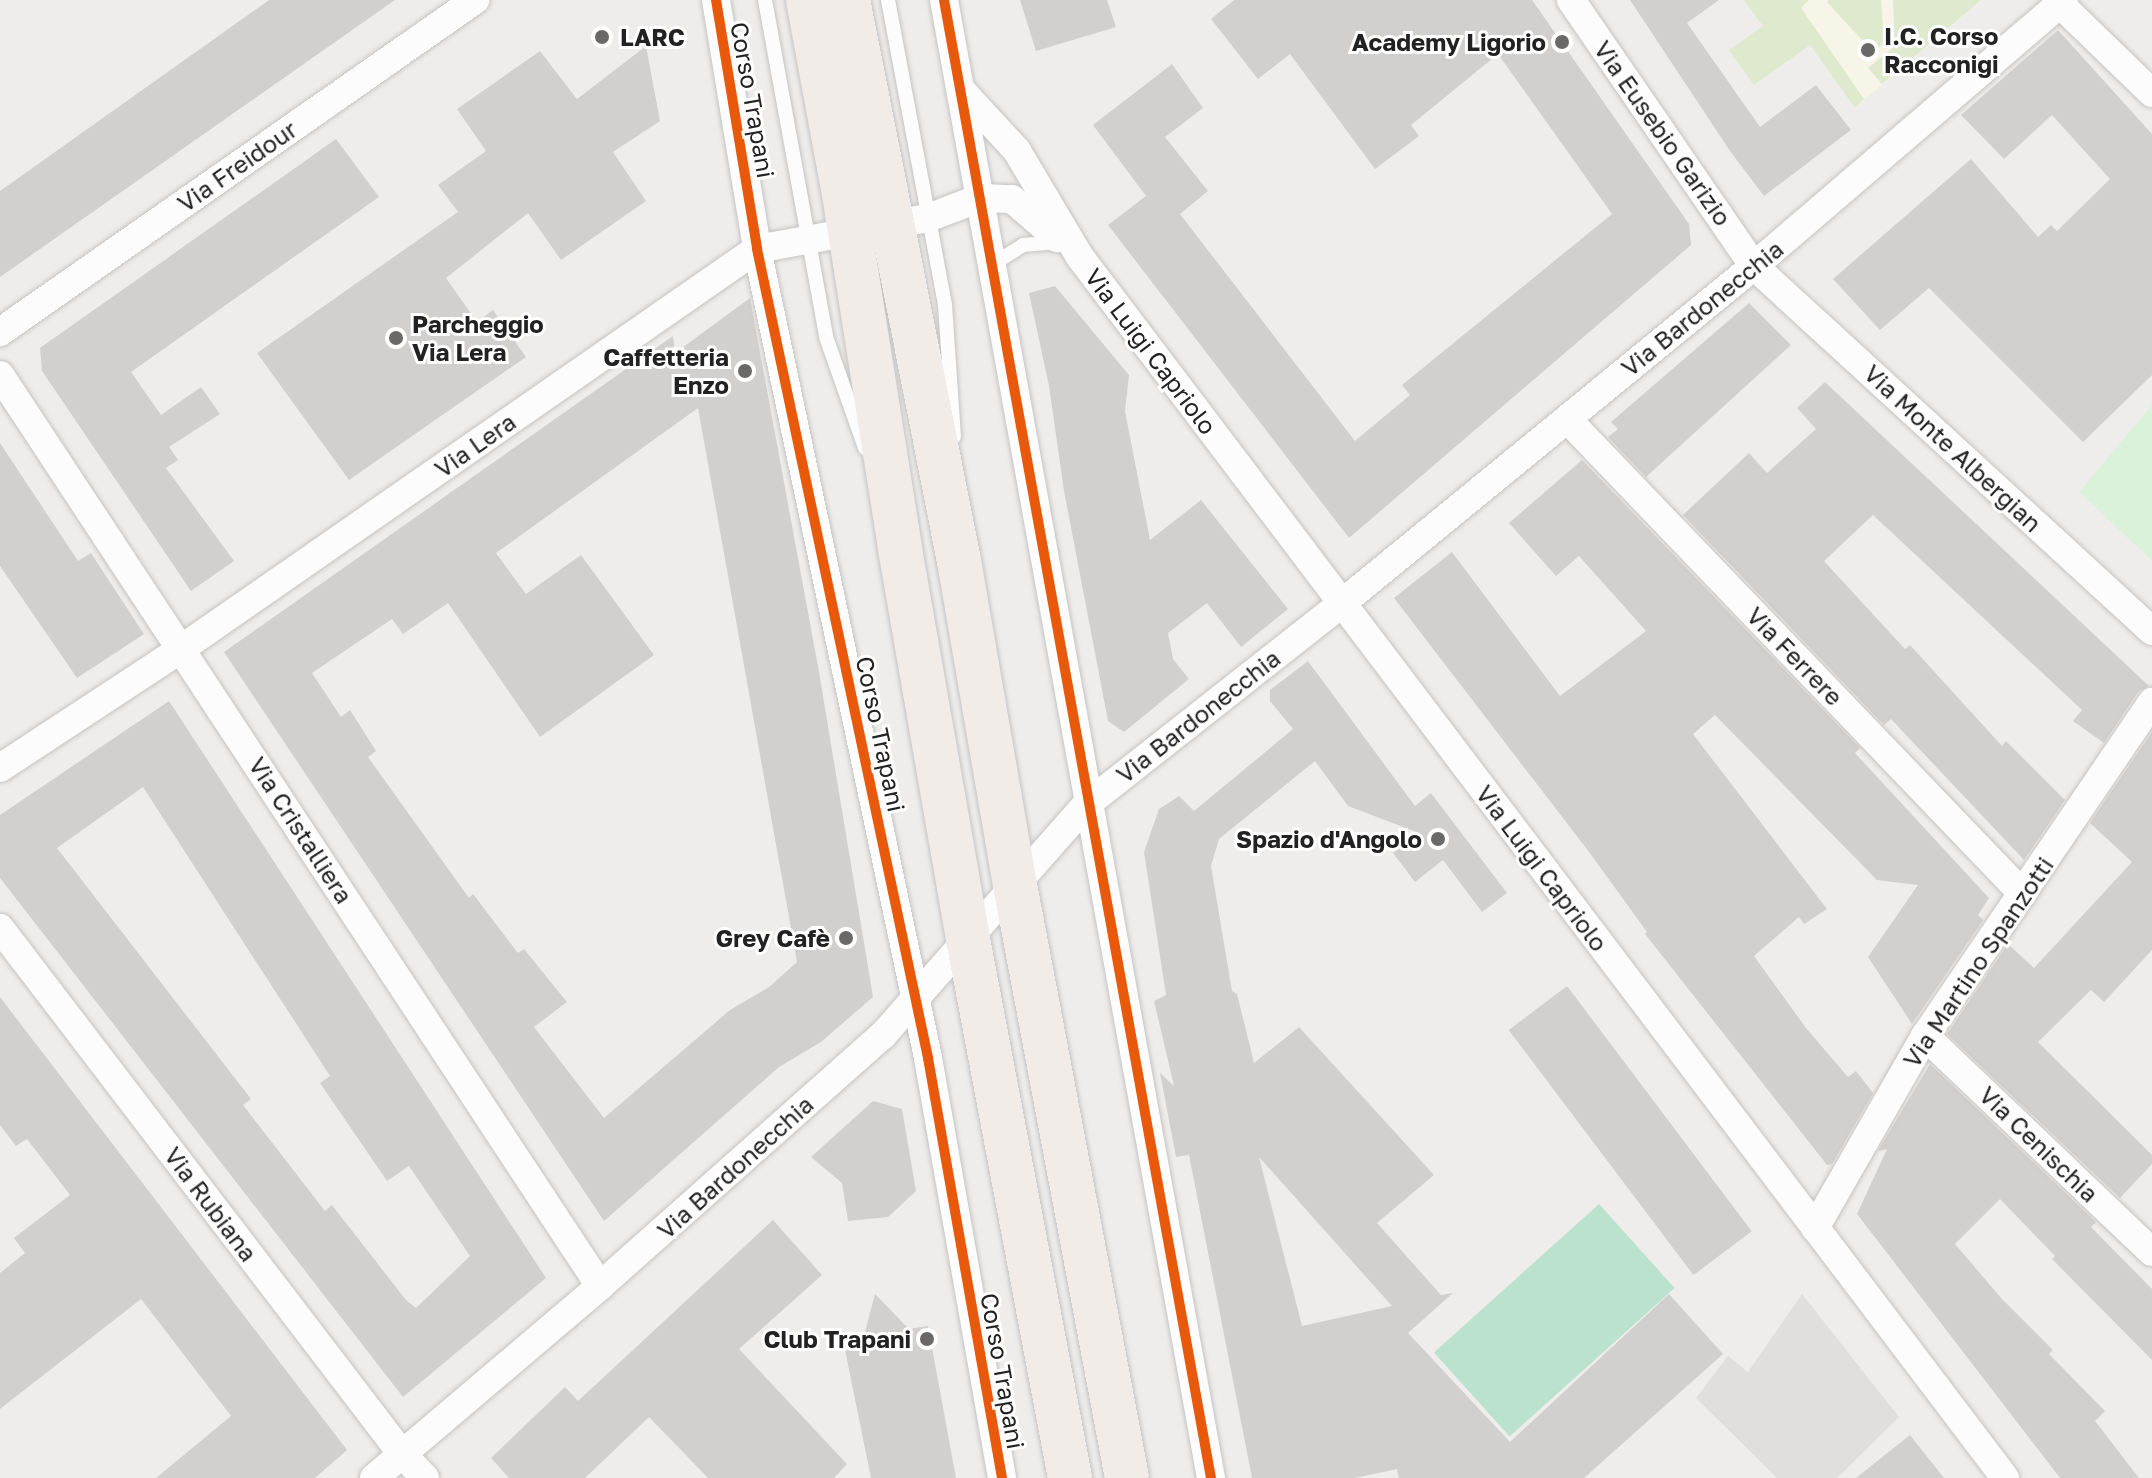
<!DOCTYPE html>
<meta charset="utf-8">
<style>
body{margin:0}
#map{position:relative;width:2152px;height:1478px;overflow:hidden;background:#efedeb;font-family:"Golos Text",sans-serif}
div>[style]{position:absolute}
[style*='--x']{left:calc(var(--x)*1px);top:calc(var(--y)*1px);width:calc(var(--w)*1px);rotate:calc(var(--a)*1deg)}
.education>*{inset:0;background:#f7f5e8}
.grass>*{inset:0;background:#dee9cd}
.park>*{inset:0;background:#dbf2da}
.pitch>*{inset:0;background:#bae2ce;transform-origin:0 0}
.parking>*{inset:0;background:#e0dfde}
.building>*{inset:0;background:#d2d0ce;transform-origin:0 0}
.roads{filter:drop-shadow(0 0 2px #c5c4c3) drop-shadow(0 0 2px #c5c4c3)}
.service>*{height:14px;margin:-7px;padding:0 7px;transform-origin:7px;border-radius:7px;background:#fdfcfc}
.minor>*{height:28px;margin:-14px;padding:0 14px;transform-origin:14px;border-radius:14px;background:#fdfcfc}
.primary>*{height:44px;margin:-22px;padding:0 22px;transform-origin:22px;border-radius:22px;background:#f1ece8}
.cycleway>*{height:10px;margin:-5px;padding:0 5px;transform-origin:5px;border-radius:5px;background:#e8590c}
.dots>*{width:22px;height:22px;translate:-50% -50%;box-sizing:border-box;border:4px solid #fff;border-radius:50%}
span{translate:-50% -50%;white-space:nowrap;text-align:center;line-height:1.15;-webkit-text-stroke:6px #fff;paint-order:stroke}
.poi-label{font-size:24px;color:#222;font-weight:700}
.left{translate:0 -50%;text-align:left}
.right{translate:-100% -50%;text-align:right}
.street-label{font-size:24px;color:#222}
</style>
<div id="map">
<div class="education">
<i style="clip-path:polygon(1779px 0,1981px 0,1855px 108px)"></i>
</div>
<div class="grass">
<i style="clip-path:polygon(1744px 0,1809px 0,1801px 8px,1864px 99px,1855px 108px,1810px 45px,1754px 85px,1729px 50px,1763px 26px)"></i>
<i style="clip-path:polygon(1829px 0,1881px 0,1884px 43px,1873px 52px,1827px 2px)"></i>
<i style="clip-path:polygon(1893px 0,1981px 0,1882px 84px,1868px 68px,1895px 46px)"></i>
</div>
<div class="park">
<i style="clip-path:polygon(2152px 405px,2152px 561px,2079px 492px)"></i>
</div>
<div class="pitch">
<i style="left:1599px;top:1204px;width:113px;height:222px;rotate:48deg"></i>
</div>
<div class="parking">
<i style="clip-path:polygon(1802px 1294px,1899px 1417px,1837px 1478px,1777px 1478px,1696px 1398px,1728px 1356px,1748px 1372px)"></i>
</div>
<div class="building">
<i style="clip-path:polygon(269px 0,395px 0,0 277px,0 191px)"></i>
<i style="clip-path:polygon(1020px 0,1107px 0,1116px 27px,1036px 51px)"></i>
<i style="clip-path:polygon(1234px 0,1532px 0,1689px 224px,1691px 245px,1349px 538px,1108px 225px,1146px 196px,1093px 125px,1172px 64px,1203px 108px,1165px 137px,1208px 191px,1180px 214px,1355px 441px,1410px 395px,1402px 385px,1612px 214px,1498px 54px,1411px 125px,1419px 136px,1375px 169px,1290px 54px,1258px 79px,1211px 19px)"></i>
<i style="clip-path:polygon(1630px 0,1719px 0,1687px 23px,1760px 127px,1816px 85px,1851px 130px,1764px 196px,1730px 151px)"></i>
<i style="clip-path:polygon(2058px 30px,2152px 134px,2152px 375px,2083px 442px,1929px 288px,1880px 330px,1833px 279px,1971px 159px,2038px 237px,2051px 225px,2057px 231px,2110px 179px,2052px 115px,2004px 159px,1961px 115px)"></i>
<i style="clip-path:polygon(646px 46px,660px 121px,613px 152px,646px 201px,561px 260px,528px 213px,446px 278px,477px 322px,493px 310px,526px 357px,349px 480px,257px 353px,458px 212px,438px 185px,486px 151px,457px 109px,540px 51px,577px 99px)"></i>
<i style="clip-path:polygon(336px 139px,379px 197px,131px 372px,161px 415px,201px 387px,220px 414px,169px 447px,178px 460px,166px 468px,234px 561px,191px 591px,42px 371px,40px 348px)"></i>
<i style="clip-path:polygon(1055px 286px,1129px 375px,1125px 411px,1150px 540px,1201px 500px,1288px 609px,1241px 647px,1207px 603px,1168px 633px,1173px 659px,1189px 679px,1124px 732px,1108px 721px,1064px 491px,1049px 386px,1029px 293px)"></i>
<i style="clip-path:polygon(evenodd,750px 298px,819px 672px,873px 997px,821px 1042px,779px 1067px,604px 1221px,224px 652px,673px 336px,675px 353px,750px 298px,698px 408px,797px 962px,769px 987px,730px 1010px,604px 1118px,534px 1027px,567px 1002px,524px 949px,518px 953px,473px 894px,469px 898px,368px 757px,376px 751px,350px 710px,341px 717px,312px 673px,392px 619px,403px 634px,448px 603px,540px 737px,654px 655px,581px 555px,526px 594px,496px 553px,698px 408px)"></i>
<i style="clip-path:polygon(1749px 303px,1791px 345px,1646px 477px,1608px 437px,1618px 429px,1611px 422px)"></i>
<i style="clip-path:polygon(1825px 382px,2149px 686px,2138px 692px,2104px 743px,2073px 721px,2082px 710px,1873px 515px,1824px 561px,1905px 649px,1910px 645px,2002px 746px,2006px 741px,2065px 800px,2024px 860px,1891px 719px,1884px 725px,1683px 515px,1749px 453px,1767px 473px,1816px 429px,1797px 408px)"></i>
<i style="clip-path:polygon(0 443px,78px 561px,91px 553px,144px 634px,77px 678px,0 566px)"></i>
<i style="clip-path:polygon(1582px 460px,1860px 748px,1855px 753px,1989px 898px,1978px 915px,1983px 920px,1912px 1024px,1868px 957px,1918px 885px,1877px 880px,1715px 715px,1693px 734px,1827px 909px,1804px 924px,1799px 917px,1754px 956px,1806px 1028px,1848px 1077px,1856px 1071px,1873px 1093px,1832px 1164px,1827px 1165px,1645px 934px,1647px 932px,1589px 852px,1394px 598px,1452px 552px,1560px 696px,1646px 631px,1579px 556px,1556px 576px,1509px 523px)"></i>
<i style="clip-path:polygon(evenodd,1308px 661px,1415px 806px,1431px 793px,1507px 893px,1482px 912px,1443px 860px,1415px 882px,1393px 853px,1419px 833px,1348px 806px,1315px 761px,1219px 839px,1211px 866px,1232px 991px,1237px 994px,1254px 1063px,1299px 1027px,1434px 1175px,1377px 1223px,1441px 1295px,1453px 1293px,1408px 1333px,1510px 1442px,1669px 1294px,1723px 1354px,1584px 1478px,1399px 1478px,1397px 1469px,1355px 1478px,1252px 1478px,1189px 1155px,1176px 1157px,1160px 1073px,1174px 1086px,1154px 1001px,1166px 995px,1144px 852px,1159px 809px,1179px 796px,1194px 811px,1293px 729px,1270px 701px,1270px 690px,1308px 661px,1259px 1157px,1392px 1306px,1302px 1326px,1259px 1157px)"></i>
<i style="clip-path:polygon(evenodd,169px 701px,546px 1278px,403px 1397px,0 878px,0 815px,169px 701px,143px 787px,330px 1076px,320px 1083px,387px 1181px,409px 1166px,470px 1256px,416px 1308px,406px 1300px,332px 1205px,325px 1211px,243px 1105px,251px 1099px,57px 848px,143px 787px)"></i>
<i style="clip-path:polygon(2152px 732px,2152px 950px,2104px 1002px,2091px 990px,2038px 1042px,2152px 1155px,2152px 1164px,2120px 1198px,1947px 1034px,2008px 944px,2034px 968px,2132px 862px,2090px 823px)"></i>
<i style="left:1567px;top:986px;width:307px;height:73px;rotate:53deg"></i>
<i style="clip-path:polygon(0 997px,347px 1450px,315px 1478px,156px 1478px,231px 1416px,141px 1299px,0 1409px,0 1273px,25px 1253px,14px 1238px,70px 1195px,27px 1139px,16px 1146px,0 1125px)"></i>
<i style="clip-path:polygon(1930px 1064px,2096px 1222px,2091px 1227px,2152px 1289px,2152px 1360px,2052px 1259px,2055px 1256px,2000px 1199px,1955px 1244px,2002px 1299px,2053px 1350px,2049px 1354px,2105px 1411px,2095px 1421px,2139px 1478px,2060px 1478px,1857px 1214px,1887px 1149px,1878px 1151px)"></i>
<i style="clip-path:polygon(873px 1101px,902px 1109px,916px 1191px,888px 1217px,848px 1221px,842px 1183px,811px 1157px)"></i>
<i style="clip-path:polygon(773px 1220px,822px 1275px,739px 1349px,847px 1464px,834px 1478px,708px 1478px,649px 1417px,585px 1478px,509px 1478px,491px 1458px,565px 1387px,578px 1401px)"></i>
<i style="clip-path:polygon(875px 1294px,909px 1329px,928px 1326px,956px 1478px,871px 1478px,845px 1350px,861px 1347px)"></i>
<i style="clip-path:polygon(1910px 1435px,1944px 1478px,1856px 1478px)"></i>
</div>
<div class="roads">
<div class="service">
<i style="--x:765;--y:0;--w:342;--a:79.7"></i>
<i style="--x:826;--y:337;--w:118;--a:70.6"></i>
<i style="--x:888;--y:0;--w:310;--a:79.4"></i>
<i style="--x:945;--y:305;--w:132;--a:86.1"></i>
<i style="--x:993;--y:264;--w:36;--a:-32"></i>
<i style="--x:1023;--y:245;--w:36;--a:-5"></i>
</div>
<div class="minor">
<i style="--x:716;--y:0;--w:252;--a:80.6"></i>
<i style="--x:757;--y:249;--w:827;--a:78.06"></i>
<i style="--x:928;--y:1058;--w:426;--a:80"></i>
<i style="--x:944;--y:0;--w:1502;--a:79.76"></i>
<i style="--x:1571;--y:0;--w:323;--a:55.5"></i>
<i style="--x:1754;--y:266;--w:540;--a:42.52"></i>
<i style="--x:2060;--y:4;--w:128;--a:44.1"></i>
<i style="--x:961;--y:90;--w:83;--a:47.4"></i>
<i style="--x:1017;--y:151;--w:123;--a:59.3"></i>
<i style="--x:1080;--y:257;--w:1532;--a:52.85"></i>
<i style="--x:0;--y:332;--w:580;--a:-34.95"></i>
<i style="--x:0;--y:375;--w:1091;--a:56.63"></i>
<i style="--x:1567;--y:419;--w:658;--a:46.17"></i>
<i style="--x:0;--y:768;--w:217;--a:-33.3"></i>
<i style="--x:181;--y:649;--w:701;--a:-34.78"></i>
<i style="--x:757;--y:249;--w:174;--a:-10.3"></i>
<i style="--x:928;--y:218;--w:56;--a:-21"></i>
<i style="--x:980;--y:198;--w:32;--a:2"></i>
<i style="--x:1012;--y:199;--w:60;--a:40.9"></i>
<i style="--x:0;--y:928;--w:662;--a:52.61"></i>
<i style="--x:402;--y:1454;--w:33;--a:46"></i>
<i style="--x:1925;--y:1036;--w:313;--a:43.6"></i>
<i style="--x:1815;--y:1228;--w:221;--a:-60.2"></i>
<i style="--x:1925;--y:1036;--w:404;--a:-55.8"></i>
<i style="--x:374;--y:1478;--w:297;--a:-40.3"></i>
<i style="--x:600;--y:1286;--w:378;--a:-41.6"></i>
<i style="--x:883;--y:1035;--w:308;--a:-48.6"></i>
<i style="--x:1087;--y:804;--w:323;--a:-38.2"></i>
<i style="--x:1341;--y:604;--w:534;--a:-39.3"></i>
<i style="--x:1754;--y:266;--w:408;--a:-40.6"></i>
</div>
<div class="primary">
<i style="--x:808;--y:0;--w:197;--a:79.5"></i>
<i style="--x:844;--y:194;--w:359;--a:81"></i>
<i style="--x:900;--y:549;--w:396;--a:80.1"></i>
<i style="--x:968;--y:939;--w:549;--a:79.28"></i>
<i style="--x:848;--y:0;--w:572;--a:78.81"></i>
<i style="--x:959;--y:561;--w:329;--a:80.2"></i>
<i style="--x:1015;--y:885;--w:603;--a:79.3"></i>
</div>
</div>
<div class="cycleway">
<i style="--x:716;--y:0;--w:252;--a:80.6"></i>
<i style="--x:757;--y:249;--w:827;--a:78.06"></i>
<i style="--x:928;--y:1058;--w:426;--a:80"></i>
<i style="--x:944;--y:0;--w:1502;--a:79.76"></i>
</div>
<div class="dots">
<i style="left:602px;top:37px;background:#6a6968"></i>
<i style="left:1562px;top:42px;background:#6a6968"></i>
<i style="left:1868px;top:50px;background:#6a6968"></i>
<i style="left:396px;top:338px;background:#6a6968"></i>
<i style="left:745px;top:371px;background:#6a6968"></i>
<i style="left:1438px;top:839px;background:#6a6968"></i>
<i style="left:846px;top:938px;background:#6a6968"></i>
<i style="left:927px;top:1339px;background:#6a6968"></i>
</div>
<div class="poi-label">
<span class="left" style="left:1884px;top:50px">I.C. Corso<br>Racconigi</span>
<span class="left" style="left:620px;top:37px">LARC</span>
<span class="right" style="left:1546px;top:42px">Academy Ligorio</span>
<span class="left" style="left:412px;top:338px">Parcheggio<br>Via Lera</span>
<span class="right" style="left:729px;top:371px">Caffetteria<br>Enzo</span>
<span class="right" style="left:1422px;top:839px">Spazio d'Angolo</span>
<span class="right" style="left:830px;top:938px">Grey Cafè</span>
<span class="right" style="left:911px;top:1339px">Club Trapani</span>
</div>
<div class="street-label">
<span style="left:753px;top:100px;rotate:80deg">Corso Trapani</span>
<span style="left:1663px;top:133px;rotate:55deg">Via Eusebio Garizio</span>
<span style="left:237px;top:166px;rotate:-35deg">Via Freidour</span>
<span style="left:1702px;top:308px;rotate:-39deg">Via Bardonecchia</span>
<span style="left:1151px;top:351px;rotate:53deg">Via Luigi Capriolo</span>
<span style="left:475px;top:445px;rotate:-35deg">Via Lera</span>
<span style="left:1953px;top:448px;rotate:43deg">Via Monte Albergian</span>
<span style="left:1795px;top:656px;rotate:46deg">Via Ferrere</span>
<span style="left:1198px;top:716px;rotate:-38deg">Via Bardonecchia</span>
<span style="left:881px;top:734px;rotate:78deg">Corso Trapani</span>
<span style="left:301px;top:830px;rotate:57deg">Via Cristalliera</span>
<span style="left:1542px;top:868px;rotate:53deg">Via Luigi Capriolo</span>
<span style="left:1978px;top:962px;rotate:-56deg">Via Martino Spanzotti</span>
<span style="left:2039px;top:1144px;rotate:44deg">Via Cenischia</span>
<span style="left:735px;top:1167px;rotate:-42deg">Via Bardonecchia</span>
<span style="left:211px;top:1204px;rotate:53deg">Via Rubiana</span>
<span style="left:1003px;top:1371px;rotate:80deg">Corso Trapani</span>
</div>
</div>
